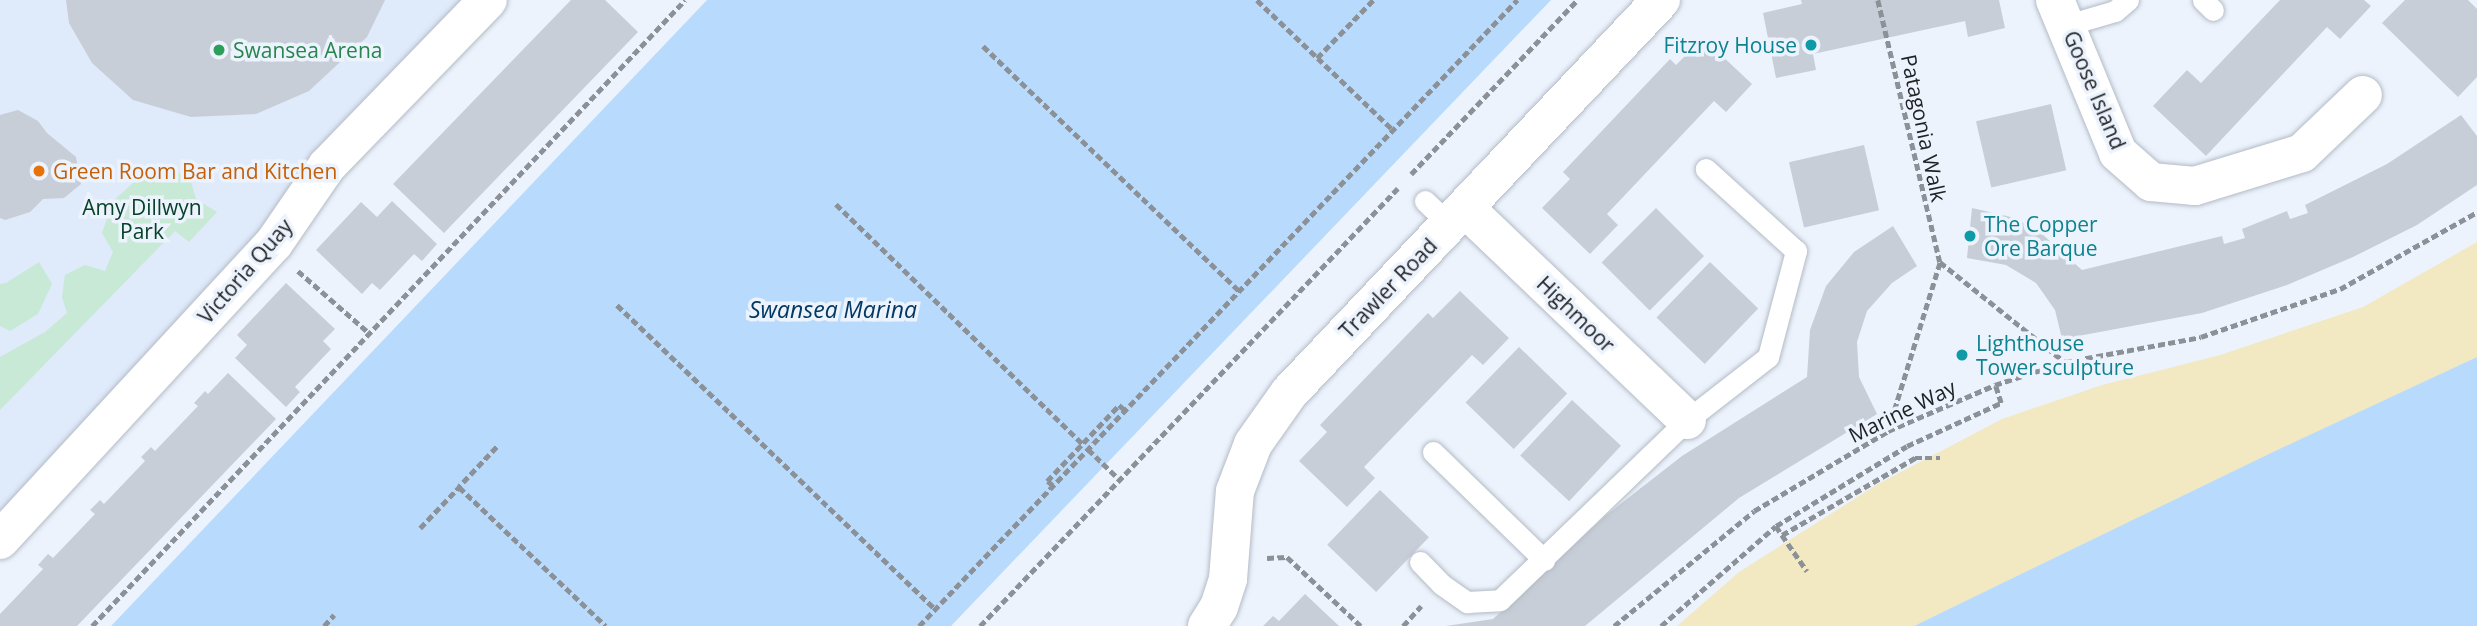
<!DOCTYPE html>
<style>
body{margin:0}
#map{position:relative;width:2477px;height:626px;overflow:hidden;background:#ecf3fd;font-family:"Open Sans",sans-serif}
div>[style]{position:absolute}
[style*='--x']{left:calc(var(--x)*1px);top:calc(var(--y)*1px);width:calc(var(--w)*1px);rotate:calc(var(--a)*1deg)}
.built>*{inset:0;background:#dfeafb}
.green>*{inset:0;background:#c7e9d5}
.sand>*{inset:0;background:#f2e9c3}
.water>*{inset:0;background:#b8dbfd}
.building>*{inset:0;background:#c7ced8;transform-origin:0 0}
.path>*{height:4.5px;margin-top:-2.25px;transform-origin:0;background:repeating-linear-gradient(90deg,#8c9198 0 7px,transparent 0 10.5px)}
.roads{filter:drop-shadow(0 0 2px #b4bbc5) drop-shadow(0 0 2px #b4bbc5)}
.service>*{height:21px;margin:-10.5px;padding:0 10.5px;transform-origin:10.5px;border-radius:10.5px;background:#fff}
.minor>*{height:38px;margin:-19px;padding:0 19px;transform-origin:19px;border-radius:19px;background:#fff}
.dots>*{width:19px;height:19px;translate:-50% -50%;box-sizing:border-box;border:4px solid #ecf3fd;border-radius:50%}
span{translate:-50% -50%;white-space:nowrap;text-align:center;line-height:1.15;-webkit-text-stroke:7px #ecf3fd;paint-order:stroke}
.culture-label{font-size:21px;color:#0d838f}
.right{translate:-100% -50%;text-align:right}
.left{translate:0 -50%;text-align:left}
.leisure-label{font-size:21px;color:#27864d}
.street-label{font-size:21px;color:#202326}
.food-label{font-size:21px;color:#c56008}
.park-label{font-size:21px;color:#064229}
.water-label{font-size:23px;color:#023862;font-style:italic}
</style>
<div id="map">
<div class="built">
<i style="clip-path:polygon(0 0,488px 0,0 540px)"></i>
</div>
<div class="green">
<i style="clip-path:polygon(174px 169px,191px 182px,196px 199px,217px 212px,189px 242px,175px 231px,0 410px,0 357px,45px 332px,67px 313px,62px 297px,65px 275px,85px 265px,105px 271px,113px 252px,102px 233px,113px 201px,143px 174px)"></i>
<i style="clip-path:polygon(39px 262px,52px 284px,38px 314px,10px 331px,0 326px,0 284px,6px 283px)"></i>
</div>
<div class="sand">
<i style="clip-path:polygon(2477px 242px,2477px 357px,1914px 626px,1677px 626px,1739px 572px,1878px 484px,2002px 419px,2102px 385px,2220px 355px,2363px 307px)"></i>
</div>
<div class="water">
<i style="clip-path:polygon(707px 0,1551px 0,951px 626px,111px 626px)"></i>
<i style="clip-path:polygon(2477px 357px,2477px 626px,1914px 626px,2271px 453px)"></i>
</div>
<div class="building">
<i style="clip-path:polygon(66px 0,385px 0,367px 37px,309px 91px,256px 114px,191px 117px,133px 100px,92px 63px,69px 23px)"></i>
<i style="clip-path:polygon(571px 0,605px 0,638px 32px,444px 233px,393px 184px)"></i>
<i style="clip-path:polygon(1801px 0,1999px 0,2005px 28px,1968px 37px,1965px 21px,1813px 54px,1816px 70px,1776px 78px,1763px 13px,1802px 4px)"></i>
<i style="clip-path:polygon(2280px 0,2364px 0,2371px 6px,2340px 39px,2327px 27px,2206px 156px,2153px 106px,2187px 70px,2201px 83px)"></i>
<i style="clip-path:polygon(2405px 0,2468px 0,2477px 9px,2477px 77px,2458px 97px,2382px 23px)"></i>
<i style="clip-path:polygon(1703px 38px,1752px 84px,1726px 112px,1714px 101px,1607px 214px,1618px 225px,1590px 254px,1542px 208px,1570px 179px,1563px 172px,1670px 59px,1676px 65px)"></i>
<i style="left:2051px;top:104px;width:68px;height:77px;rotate:77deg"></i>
<i style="clip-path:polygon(18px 110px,38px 121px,47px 133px,76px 157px,81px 184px,64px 198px,43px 199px,30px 212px,5px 220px,0 218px,0 115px)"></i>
<i style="clip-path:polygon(2461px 115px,2477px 136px,2477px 185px,2417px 225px,2353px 257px,2287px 285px,2202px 313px,2062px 339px,2055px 310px,2036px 283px,2006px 265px,1967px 258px,1972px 208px,2015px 218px,2041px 233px,2082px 270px,2222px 236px,2224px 244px,2245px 238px,2242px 229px,2287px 211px,2290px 219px,2308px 213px,2305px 205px,2387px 164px)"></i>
<i style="left:1864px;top:145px;width:67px;height:77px;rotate:77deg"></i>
<i style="clip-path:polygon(392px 201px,437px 244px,422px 261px,414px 254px,380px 290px,372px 283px,362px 294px,316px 250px,361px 202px,377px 217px)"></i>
<i style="left:1656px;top:208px;width:68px;height:77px;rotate:45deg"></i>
<i style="clip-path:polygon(1893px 226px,1917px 266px,1892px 283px,1867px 311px,1857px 342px,1859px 377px,1877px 414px,1739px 498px,1585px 626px,1446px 626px,1493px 619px,1605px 516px,1682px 456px,1807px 377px,1810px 330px,1826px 286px,1854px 252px)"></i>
<i style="left:1710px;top:262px;width:67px;height:77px;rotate:44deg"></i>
<i style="clip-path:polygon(286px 283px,335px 329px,323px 341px,331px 349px,295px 387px,300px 392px,286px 407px,235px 358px,247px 345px,237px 335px)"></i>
<i style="clip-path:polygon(1460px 291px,1509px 338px,1483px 365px,1472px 355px,1364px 467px,1375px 478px,1347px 507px,1299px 461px,1327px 432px,1320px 425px,1428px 313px,1433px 318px)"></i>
<i style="left:1519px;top:347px;width:67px;height:77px;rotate:44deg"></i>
<i style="clip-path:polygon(228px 373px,276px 419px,77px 626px,0 626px,0 614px,43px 569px,38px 565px,48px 554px,53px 558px,95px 514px,90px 510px,100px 500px,104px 504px,145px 461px,141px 457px,151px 447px,155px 451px,198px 406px,194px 403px,205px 391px,208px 394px)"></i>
<i style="left:1572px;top:400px;width:67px;height:76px;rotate:43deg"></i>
<i style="left:1380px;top:490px;width:68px;height:76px;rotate:44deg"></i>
<i style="clip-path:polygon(1305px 594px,1339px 626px,1263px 626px,1273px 616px,1279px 621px)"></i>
</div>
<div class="path">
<i style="--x:1257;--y:0;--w:188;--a:43.7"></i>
<i style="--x:1878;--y:0;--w:269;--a:76.7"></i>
<i style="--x:983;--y:46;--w:354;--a:43.7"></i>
<i style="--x:1317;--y:58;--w:81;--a:-46"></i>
<i style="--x:1411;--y:174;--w:240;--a:-46.3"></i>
<i style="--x:836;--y:204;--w:344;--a:44.2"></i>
<i style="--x:298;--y:271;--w:94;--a:41.1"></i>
<i style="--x:617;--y:305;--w:440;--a:43.7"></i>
<i style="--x:1888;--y:430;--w:176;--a:-72.8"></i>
<i style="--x:1940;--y:262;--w:160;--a:38.7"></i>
<i style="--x:497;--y:447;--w:55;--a:133.5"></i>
<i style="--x:459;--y:487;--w:202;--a:43.4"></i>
<i style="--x:1088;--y:449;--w:45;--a:44.1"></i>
<i style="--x:1053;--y:486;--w:8;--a:-140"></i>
<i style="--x:1047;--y:481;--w:105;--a:-46.5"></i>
<i style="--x:1119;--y:405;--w:8;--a:40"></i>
<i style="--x:1776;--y:526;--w:11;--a:56"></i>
<i style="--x:1782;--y:535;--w:154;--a:-30.1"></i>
<i style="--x:1915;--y:458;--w:25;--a:0"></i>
<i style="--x:420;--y:528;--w:57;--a:-46.4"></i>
<i style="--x:1782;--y:535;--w:44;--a:55.2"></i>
<i style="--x:1267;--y:558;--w:20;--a:-3"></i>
<i style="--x:1287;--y:557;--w:101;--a:43"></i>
<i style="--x:92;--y:626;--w:862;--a:-46.55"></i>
<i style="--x:324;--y:626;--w:15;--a:-48"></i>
<i style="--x:919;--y:626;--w:866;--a:-46.31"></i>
<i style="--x:980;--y:626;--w:605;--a:-46.34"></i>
<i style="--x:1403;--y:626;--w:27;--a:-48"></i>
<i style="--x:1614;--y:626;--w:181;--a:-39.4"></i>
<i style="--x:1754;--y:511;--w:156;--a:-30.8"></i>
<i style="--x:1888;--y:431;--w:116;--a:-23.3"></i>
<i style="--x:1995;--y:385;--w:74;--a:-18.2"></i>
<i style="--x:2065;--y:362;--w:138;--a:-10.4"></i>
<i style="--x:2201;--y:337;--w:147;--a:-19.1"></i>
<i style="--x:2340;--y:289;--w:157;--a:-29.3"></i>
<i style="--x:1661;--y:626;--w:152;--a:-41"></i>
<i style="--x:1776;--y:526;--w:153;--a:-31.4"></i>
<i style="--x:1907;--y:446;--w:103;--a:-24.6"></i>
<i style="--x:2001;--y:403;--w:19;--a:-108"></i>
</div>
<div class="roads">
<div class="service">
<i style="--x:2203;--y:0;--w:14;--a:45"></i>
<i style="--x:2067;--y:25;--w:50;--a:-16.3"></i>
<i style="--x:2115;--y:11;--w:17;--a:-40"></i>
<i style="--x:1425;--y:201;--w:33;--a:44"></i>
<i style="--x:1433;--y:452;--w:155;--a:44.2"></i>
<i style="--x:1420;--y:562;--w:30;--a:46"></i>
<i style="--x:1441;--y:584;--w:32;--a:35"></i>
<i style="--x:1467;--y:602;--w:33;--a:-3"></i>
<i style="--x:1500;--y:600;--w:260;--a:-43.9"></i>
<i style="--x:1687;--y:420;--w:103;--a:-37.9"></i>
<i style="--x:1768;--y:357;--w:110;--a:-75.2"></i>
<i style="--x:1796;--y:251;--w:122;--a:-137.7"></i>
</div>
<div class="minor">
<i style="--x:2055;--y:0;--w:165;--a:67.6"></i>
<i style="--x:2118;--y:153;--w:44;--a:41.3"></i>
<i style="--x:2151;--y:182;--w:44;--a:5.2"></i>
<i style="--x:2195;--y:186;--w:112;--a:-17.1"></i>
<i style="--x:2302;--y:153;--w:84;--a:-43.6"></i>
<i style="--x:1465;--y:208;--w:307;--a:43.7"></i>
<i style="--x:0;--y:540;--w:404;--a:-47.3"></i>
<i style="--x:274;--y:243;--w:93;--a:-55.5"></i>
<i style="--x:327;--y:166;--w:231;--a:-45.9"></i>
<i style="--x:1207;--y:626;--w:22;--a:-58"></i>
<i style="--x:1219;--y:607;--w:29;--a:-72"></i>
<i style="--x:1228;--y:579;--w:88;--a:-85.5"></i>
<i style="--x:1235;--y:491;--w:50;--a:-69"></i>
<i style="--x:1253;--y:444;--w:62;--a:-54.8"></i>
<i style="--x:1289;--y:393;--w:541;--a:-46.57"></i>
</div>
</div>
<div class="dots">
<i style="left:1811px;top:45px;background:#0f9aa8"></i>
<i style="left:219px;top:50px;background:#2e9e5b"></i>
<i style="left:39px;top:171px;background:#e8710a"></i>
<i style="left:1970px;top:236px;background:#0f9aa8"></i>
<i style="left:1962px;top:355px;background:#0f9aa8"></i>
</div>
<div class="culture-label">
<span class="right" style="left:1797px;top:45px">Fitzroy House</span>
<span class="left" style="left:1984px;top:236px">The Copper<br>Ore Barque</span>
<span class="left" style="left:1976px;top:355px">Lighthouse<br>Tower sculpture</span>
</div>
<div class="leisure-label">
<span class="left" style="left:233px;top:50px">Swansea Arena</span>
</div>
<div class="street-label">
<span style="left:2095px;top:90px;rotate:67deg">Goose Island</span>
<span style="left:1924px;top:128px;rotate:78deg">Patagonia Walk</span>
<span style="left:245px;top:271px;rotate:-49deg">Victoria Quay</span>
<span style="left:1388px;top:288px;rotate:-46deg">Trawler Road</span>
<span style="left:1576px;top:314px;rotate:44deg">Highmoor</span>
<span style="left:1902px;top:411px;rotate:-26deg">Marine Way</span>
</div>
<div class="food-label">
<span class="left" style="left:53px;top:171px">Green Room Bar and Kitchen</span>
</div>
<div class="park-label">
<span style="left:142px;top:219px">Amy Dillwyn<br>Park</span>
</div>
<div class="water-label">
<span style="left:833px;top:309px">Swansea Marina</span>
</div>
</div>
